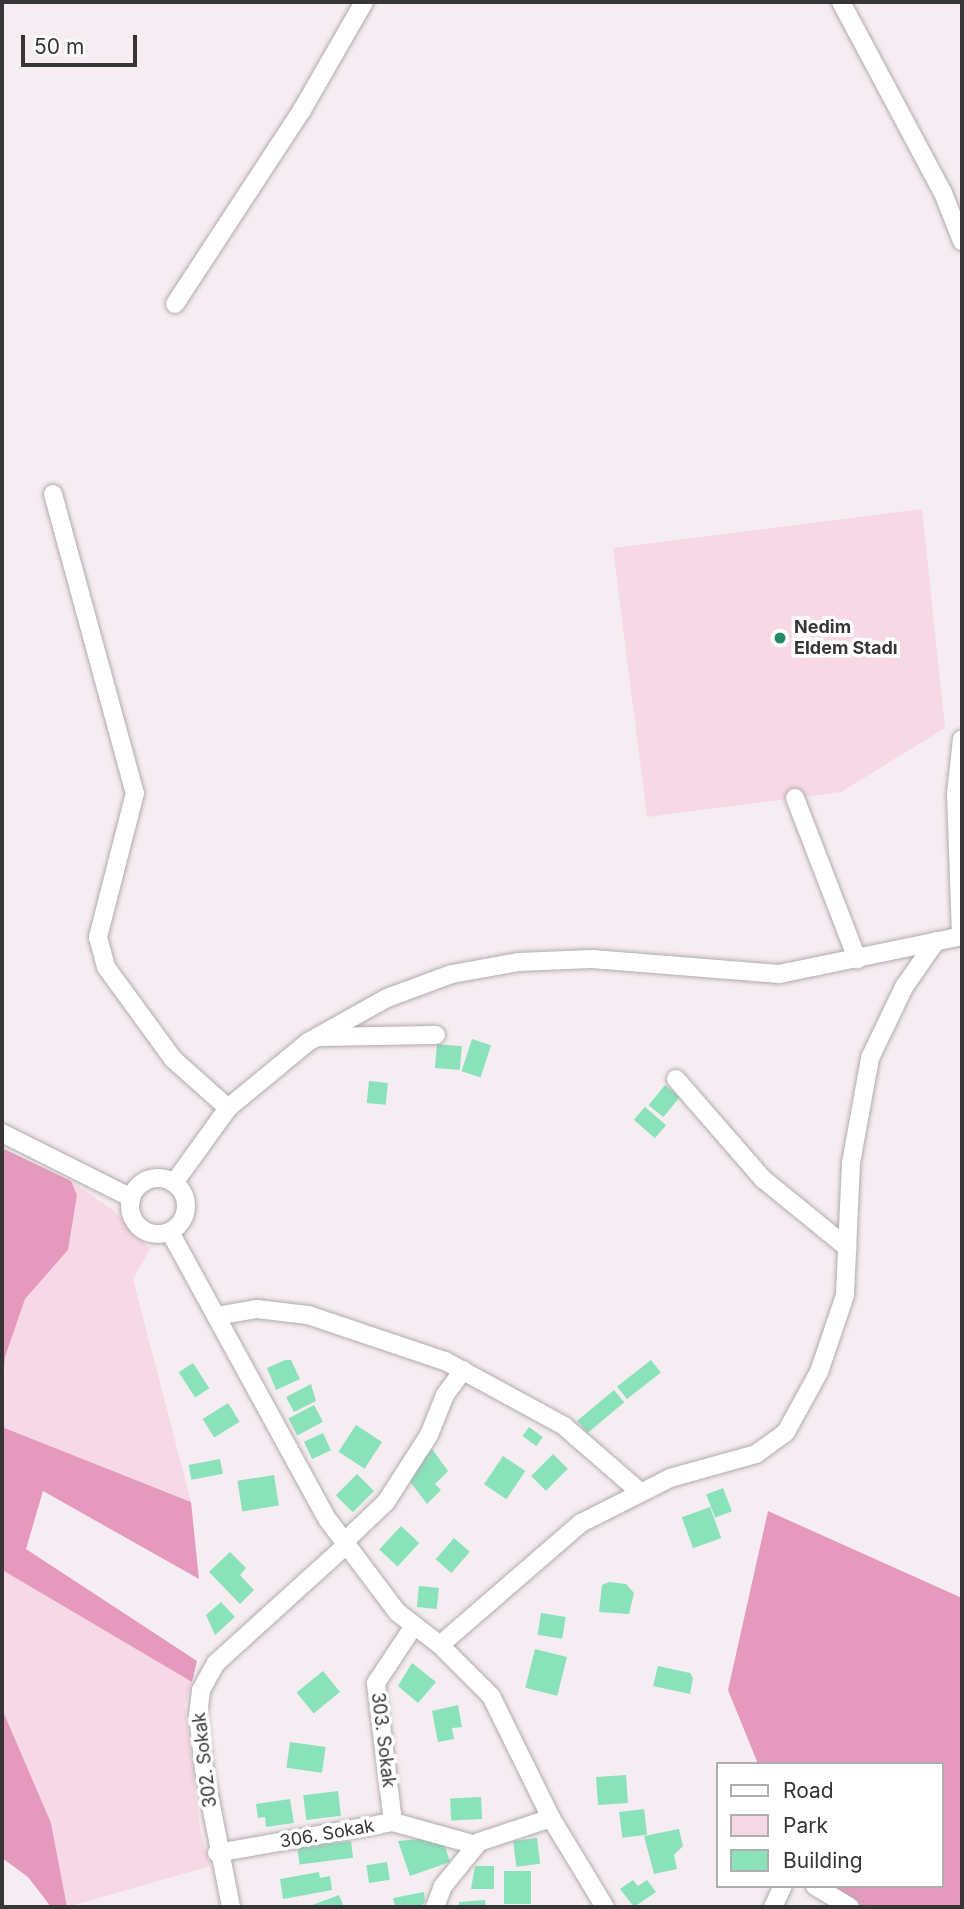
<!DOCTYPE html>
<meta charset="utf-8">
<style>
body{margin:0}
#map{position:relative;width:964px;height:1909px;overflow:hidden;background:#f5edf1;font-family:Inter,sans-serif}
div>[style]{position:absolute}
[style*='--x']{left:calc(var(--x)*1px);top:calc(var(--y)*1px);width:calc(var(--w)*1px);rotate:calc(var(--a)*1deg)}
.green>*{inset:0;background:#f7d8e5}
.forest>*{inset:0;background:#e599bd}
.building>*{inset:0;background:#8ae2bb;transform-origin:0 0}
.roads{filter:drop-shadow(0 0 2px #b2abae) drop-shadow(0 0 2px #b2abae)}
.minor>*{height:18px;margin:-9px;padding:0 9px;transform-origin:9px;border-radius:9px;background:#fff}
.minor>.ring{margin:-9px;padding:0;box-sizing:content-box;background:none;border:18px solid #fff;border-radius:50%}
.dots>*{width:19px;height:19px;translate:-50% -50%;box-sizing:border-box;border:4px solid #fff;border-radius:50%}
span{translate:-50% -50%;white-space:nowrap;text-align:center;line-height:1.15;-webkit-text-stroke:7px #fff;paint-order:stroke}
.poi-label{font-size:18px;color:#383536;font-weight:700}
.left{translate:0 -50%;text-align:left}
.street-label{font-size:18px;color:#383536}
.frame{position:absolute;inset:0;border:4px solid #383536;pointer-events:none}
.legend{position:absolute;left:716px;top:1762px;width:228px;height:126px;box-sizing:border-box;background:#fff;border:2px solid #afaeaf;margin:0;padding:9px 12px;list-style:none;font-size:21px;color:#383536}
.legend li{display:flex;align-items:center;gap:14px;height:35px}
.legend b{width:35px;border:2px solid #afaeaf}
.scale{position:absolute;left:21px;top:35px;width:116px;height:32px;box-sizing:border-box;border:4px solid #383536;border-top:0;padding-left:9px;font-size:21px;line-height:24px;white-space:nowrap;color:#383536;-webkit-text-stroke:5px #fff;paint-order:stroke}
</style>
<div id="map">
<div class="green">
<i style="clip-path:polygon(922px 509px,945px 728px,841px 792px,647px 817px,613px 548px)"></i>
<i style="clip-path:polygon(71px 1181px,113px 1210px,150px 1249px,133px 1279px,191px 1502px,2px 1427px,5px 1357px,25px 1299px,68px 1250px,77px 1195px)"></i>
<i style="clip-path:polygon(3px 1570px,192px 1682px,185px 1706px,200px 1830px,210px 1866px,67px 1907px,51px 1823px,2px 1709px)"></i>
</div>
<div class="forest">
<i style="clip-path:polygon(2px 1148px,71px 1181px,77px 1195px,68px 1250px,25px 1299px,5px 1357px,2px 1395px)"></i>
<i style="clip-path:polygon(2px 1427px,191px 1502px,199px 1579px,43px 1491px,26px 1549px,197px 1661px,192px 1682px,4px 1571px,2px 1574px)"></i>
<i style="clip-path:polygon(768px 1511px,962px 1598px,962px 1907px,850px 1907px,815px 1886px,941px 1886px,941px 1764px,758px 1764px,728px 1690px)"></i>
<i style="clip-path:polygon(2px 1709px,51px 1823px,67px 1907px,51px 1907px,28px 1877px,2px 1858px)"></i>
</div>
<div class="building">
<i style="left:472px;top:1039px;width:20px;height:34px;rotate:18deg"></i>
<i style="left:437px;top:1044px;width:25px;height:24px;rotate:5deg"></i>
<i style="left:369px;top:1081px;width:19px;height:22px;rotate:6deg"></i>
<i style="left:665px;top:1085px;width:19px;height:26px;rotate:39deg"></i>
<i style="left:645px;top:1107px;width:28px;height:17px;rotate:41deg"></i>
<i style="clip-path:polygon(285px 1360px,291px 1360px,300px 1379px,276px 1390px,267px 1368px)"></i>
<i style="left:651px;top:1360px;width:16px;height:43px;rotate:52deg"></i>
<i style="left:193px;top:1363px;width:30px;height:17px;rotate:57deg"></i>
<i style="clip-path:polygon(311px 1384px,316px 1401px,294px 1412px,286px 1397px)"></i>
<i style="left:614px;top:1390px;width:16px;height:48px;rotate:50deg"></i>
<i style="left:228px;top:1403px;width:22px;height:30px;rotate:58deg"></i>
<i style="left:314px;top:1405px;width:19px;height:29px;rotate:62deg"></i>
<i style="left:356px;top:1425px;width:31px;height:32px;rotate:33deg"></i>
<i style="left:529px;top:1427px;width:17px;height:11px;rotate:36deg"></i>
<i style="left:323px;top:1433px;width:19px;height:21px;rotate:65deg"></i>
<i style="clip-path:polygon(432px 1449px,448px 1471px,435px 1484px,441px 1490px,427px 1504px,405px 1475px)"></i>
<i style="left:553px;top:1454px;width:21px;height:31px;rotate:45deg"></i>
<i style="left:503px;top:1456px;width:27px;height:34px;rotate:34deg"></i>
<i style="left:220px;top:1459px;width:15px;height:32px;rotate:79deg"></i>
<i style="left:357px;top:1474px;width:24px;height:30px;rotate:45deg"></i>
<i style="left:274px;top:1475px;width:31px;height:37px;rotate:81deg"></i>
<i style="left:723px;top:1488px;width:25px;height:18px;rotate:69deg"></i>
<i style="left:710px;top:1507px;width:33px;height:30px;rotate:70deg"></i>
<i style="left:401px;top:1526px;width:25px;height:32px;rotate:43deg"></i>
<i style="left:454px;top:1538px;width:21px;height:28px;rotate:41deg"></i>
<i style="clip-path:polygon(230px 1552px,246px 1568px,240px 1575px,254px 1590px,240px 1604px,209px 1572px)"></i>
<i style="clip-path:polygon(609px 1582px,626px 1584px,634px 1593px,629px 1614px,599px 1612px,602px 1585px)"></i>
<i style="left:419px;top:1586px;width:20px;height:21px;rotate:6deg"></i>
<i style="clip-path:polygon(221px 1602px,235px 1617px,215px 1635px,206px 1615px)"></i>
<i style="left:541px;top:1613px;width:25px;height:22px;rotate:9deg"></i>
<i style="left:535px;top:1649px;width:33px;height:40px;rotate:14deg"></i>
<i style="clip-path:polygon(412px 1663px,436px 1682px,418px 1703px,398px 1686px)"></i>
<i style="clip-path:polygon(658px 1666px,690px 1673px,693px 1678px,690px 1694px,653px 1686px)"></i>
<i style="left:323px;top:1671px;width:27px;height:34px;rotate:51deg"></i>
<i style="clip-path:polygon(458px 1705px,462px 1727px,452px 1728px,454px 1739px,438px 1742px,432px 1711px)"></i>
<i style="left:290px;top:1742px;width:36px;height:26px;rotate:8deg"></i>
<i style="left:626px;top:1775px;width:28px;height:30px;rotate:86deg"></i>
<i style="left:338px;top:1791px;width:25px;height:35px;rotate:83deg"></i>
<i style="left:481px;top:1797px;width:22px;height:31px;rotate:87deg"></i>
<i style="clip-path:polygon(290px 1799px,294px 1823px,266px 1827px,265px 1817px,258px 1818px,256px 1804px)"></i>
<i style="left:644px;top:1809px;width:26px;height:25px;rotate:83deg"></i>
<i style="clip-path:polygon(679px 1829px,683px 1846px,674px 1855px,677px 1869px,654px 1874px,644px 1836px)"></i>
<i style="clip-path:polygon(431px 1838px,432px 1843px,443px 1840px,450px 1862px,410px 1876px,398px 1841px)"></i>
<i style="left:537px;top:1838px;width:26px;height:24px;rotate:83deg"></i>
<i style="left:351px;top:1841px;width:17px;height:54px;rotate:83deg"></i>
<i style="left:387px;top:1862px;width:18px;height:21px;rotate:81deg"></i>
<i style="clip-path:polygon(475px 1866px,494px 1866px,494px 1889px,471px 1889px)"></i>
<i style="left:504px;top:1871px;width:27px;height:33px"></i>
<i style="clip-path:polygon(319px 1872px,320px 1878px,330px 1876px,332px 1890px,283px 1899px,280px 1879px)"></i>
<i style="clip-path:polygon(633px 1880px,638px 1886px,647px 1880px,656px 1892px,634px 1907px,620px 1889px)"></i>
<i style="clip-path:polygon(424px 1892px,425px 1902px,420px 1907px,395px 1907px,393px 1898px)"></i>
<i style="clip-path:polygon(339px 1895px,344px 1907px,307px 1907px)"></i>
<i style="clip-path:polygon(485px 1900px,486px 1907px,459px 1907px,459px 1902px)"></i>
</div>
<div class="roads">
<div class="minor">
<i style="--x:841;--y:2;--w:217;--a:61.9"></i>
<i style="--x:943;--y:193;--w:52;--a:68.4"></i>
<i style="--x:175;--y:304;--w:232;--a:-56.8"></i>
<i style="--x:302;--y:110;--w:125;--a:-60.1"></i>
<i style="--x:53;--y:494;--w:310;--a:74.7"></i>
<i style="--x:135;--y:793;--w:149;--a:104.4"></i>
<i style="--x:98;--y:937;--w:31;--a:75"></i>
<i style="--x:106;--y:967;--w:114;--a:53.9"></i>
<i style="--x:173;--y:1059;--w:74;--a:41.7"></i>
<i style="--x:795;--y:798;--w:173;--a:68.9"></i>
<i style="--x:961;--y:936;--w:142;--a:-92"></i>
<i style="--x:956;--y:794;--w:55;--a:-83.8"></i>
<i style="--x:317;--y:1037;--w:119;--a:-1"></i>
<i style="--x:676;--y:1079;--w:133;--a:49"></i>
<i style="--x:763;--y:1179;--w:109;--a:39.1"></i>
<i style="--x:2;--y:1133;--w:145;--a:26.6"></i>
<i class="ring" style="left:130px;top:1178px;width:38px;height:38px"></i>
<i style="--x:174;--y:1183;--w:92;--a:-54.2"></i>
<i style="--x:228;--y:1108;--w:104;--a:-39.5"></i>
<i style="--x:308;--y:1042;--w:90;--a:-29.1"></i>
<i style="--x:387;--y:998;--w:69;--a:-20.3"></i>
<i style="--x:452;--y:974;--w:67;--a:-10.3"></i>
<i style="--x:518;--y:962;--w:74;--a:-2.3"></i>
<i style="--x:592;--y:959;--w:188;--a:4.6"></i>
<i style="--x:779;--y:974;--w:187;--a:-11.7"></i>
<i style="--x:170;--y:1232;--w:328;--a:61.3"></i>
<i style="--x:328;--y:1520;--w:115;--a:53.1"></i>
<i style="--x:397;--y:1612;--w:54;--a:37.5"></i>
<i style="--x:440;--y:1645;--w:72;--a:45"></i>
<i style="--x:491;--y:1696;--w:136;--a:63.8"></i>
<i style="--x:551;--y:1818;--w:104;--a:58.8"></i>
<i style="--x:216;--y:1316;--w:42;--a:-9.7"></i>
<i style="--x:257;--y:1309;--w:51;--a:6.7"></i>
<i style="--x:308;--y:1315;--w:145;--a:18.6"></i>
<i style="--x:445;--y:1361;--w:136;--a:28.6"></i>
<i style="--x:564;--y:1426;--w:101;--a:41"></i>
<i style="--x:343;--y:1543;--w:59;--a:-43.6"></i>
<i style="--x:386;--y:1502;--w:80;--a:-57.3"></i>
<i style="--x:429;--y:1435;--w:43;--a:-68.2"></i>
<i style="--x:445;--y:1395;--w:31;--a:-54"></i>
<i style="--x:440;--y:1645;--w:186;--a:-40.9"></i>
<i style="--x:581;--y:1523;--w:100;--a:-26.8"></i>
<i style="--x:670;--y:1478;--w:89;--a:-15.6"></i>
<i style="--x:756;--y:1454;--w:37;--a:-36"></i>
<i style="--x:786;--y:1432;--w:68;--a:-61.2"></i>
<i style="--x:819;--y:1372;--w:81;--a:-71.3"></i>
<i style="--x:845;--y:1295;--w:132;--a:-87.4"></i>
<i style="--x:851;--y:1163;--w:107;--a:-79.7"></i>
<i style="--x:870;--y:1058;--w:79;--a:-64.4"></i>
<i style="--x:904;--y:987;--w:56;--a:-55.2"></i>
<i style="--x:393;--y:1822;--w:140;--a:-97"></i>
<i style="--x:376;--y:1683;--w:67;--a:-56.5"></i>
<i style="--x:217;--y:1853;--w:179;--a:-10"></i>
<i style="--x:393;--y:1822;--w:86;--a:15.5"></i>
<i style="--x:815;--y:1886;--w:41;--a:31"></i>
<i style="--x:231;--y:1907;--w:141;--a:-101.1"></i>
<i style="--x:204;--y:1769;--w:54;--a:-96.3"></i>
<i style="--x:198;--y:1715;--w:25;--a:-83"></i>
<i style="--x:201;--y:1690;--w:31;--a:-61"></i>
<i style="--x:216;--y:1663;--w:174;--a:-42.2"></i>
<i style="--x:435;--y:1907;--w:22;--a:-69"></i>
<i style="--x:443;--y:1886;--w:57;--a:-50.7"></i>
<i style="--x:479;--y:1842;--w:76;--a:-18.4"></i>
<i style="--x:773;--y:1907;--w:23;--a:-65"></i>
</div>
</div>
<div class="dots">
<i style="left:780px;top:638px;background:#238964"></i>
</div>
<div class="poi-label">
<span class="left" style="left:794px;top:638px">Nedim<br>Eldem Stadı</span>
</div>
<div class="street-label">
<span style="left:383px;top:1740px;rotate:83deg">303. Sokak</span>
<span style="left:205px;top:1760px;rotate:-97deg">302. Sokak</span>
<span style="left:327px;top:1834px;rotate:-10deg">306. Sokak</span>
</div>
<div class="frame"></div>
<ul class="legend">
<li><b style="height:9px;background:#fff"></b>Road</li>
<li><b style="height:19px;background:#f7d8e5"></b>Park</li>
<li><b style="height:19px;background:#8ae2bb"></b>Building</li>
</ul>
<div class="scale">50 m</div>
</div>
